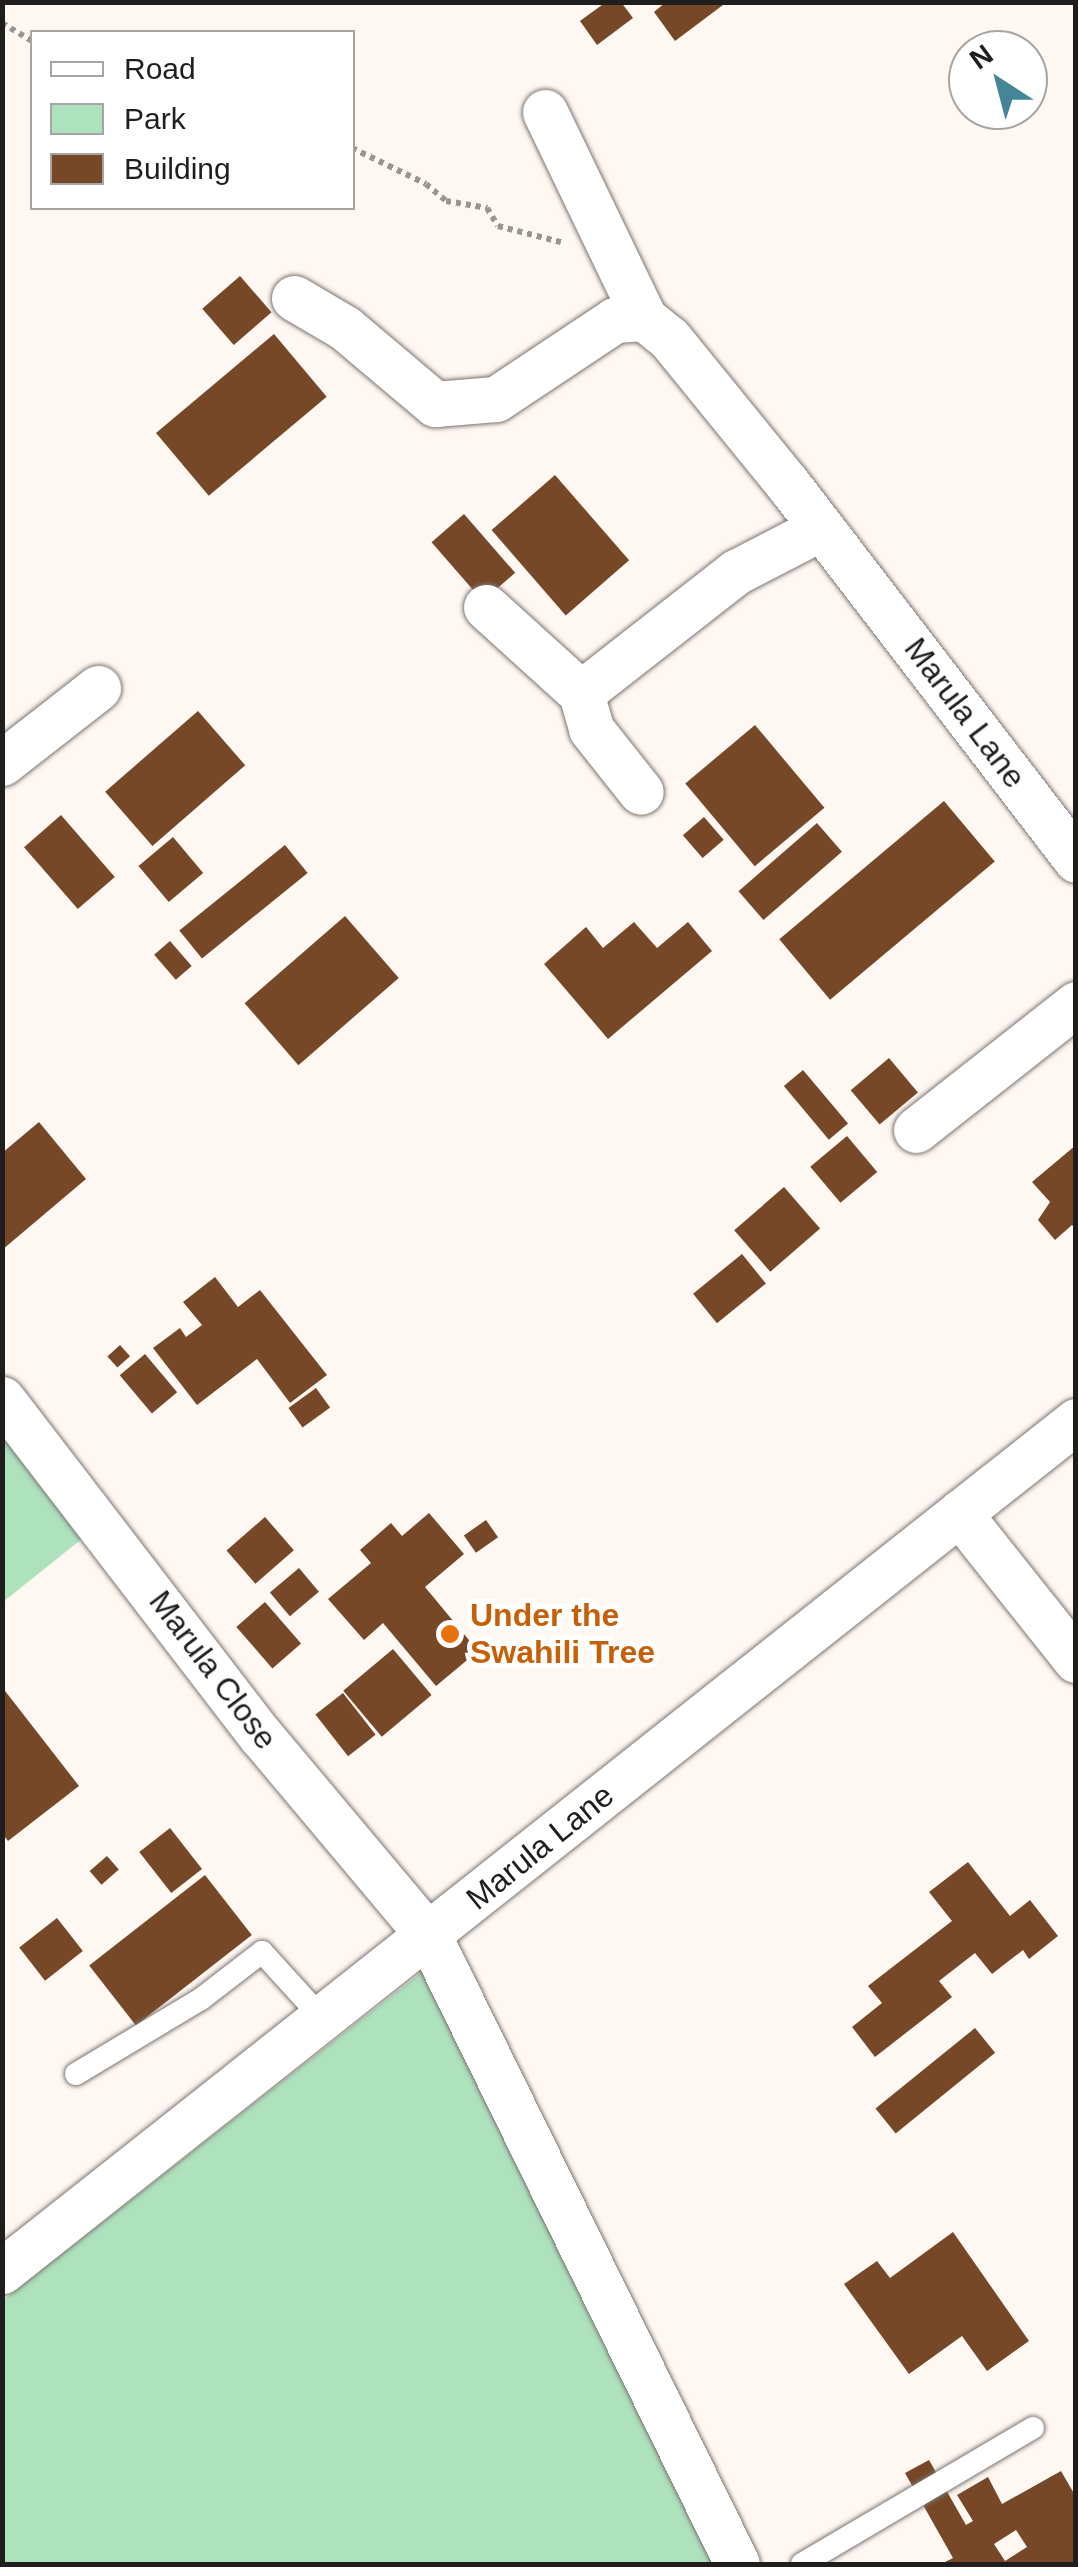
<!DOCTYPE html>
<style>
body{margin:0}
#map{position:relative;width:1078px;height:2567px;overflow:hidden;background:#fef7f2;font-family:Helvetica,sans-serif}
div>[style]{position:absolute}
[style*='--x']{left:calc(var(--x)*1px);top:calc(var(--y)*1px);width:calc(var(--w)*1px);rotate:calc(var(--a)*1deg)}
.green>*{inset:0;background:#ade2bd}
.building>*{inset:0;background:#764827;transform-origin:0 0}
.path>*{height:6px;margin-top:-3px;transform-origin:0;background:repeating-linear-gradient(90deg,#9a9591 0 5px,transparent 0 10px)}
.roads{filter:drop-shadow(0 0 2px #7c7571) drop-shadow(0 0 2px #7c7571)}
.service>*{height:22px;margin:-11px;padding:0 11px;transform-origin:11px;border-radius:11px;background:#fff}
.minor>*{height:45px;margin:-22.5px;padding:0 22.5px;transform-origin:22.5px;border-radius:22.5px;background:#fff}
.dots>*{width:28px;height:28px;translate:-50% -50%;box-sizing:border-box;border:5px solid #fff;border-radius:50%}
span{translate:-50% -50%;white-space:nowrap;text-align:center;line-height:1.15;-webkit-text-stroke:10px #fff;paint-order:stroke}
.street-label{font-size:32px;color:#201e1c}
.food-label{font-size:32px;color:#c56008;font-weight:700}
.left{translate:0 -50%;text-align:left}
.frame{position:absolute;inset:0;border:5px solid #201e1c;pointer-events:none}
.legend{position:absolute;left:30px;top:30px;width:325px;height:180px;box-sizing:border-box;background:#fff;border:2px solid #a6a5a4;margin:0;padding:12px 18px;list-style:none;font-size:30px;color:#201e1c}
.legend li{display:flex;align-items:center;gap:20px;height:50px}
.legend b{width:50px;border:2px solid #a6a5a4}
.north{position:absolute;left:948px;top:30px;width:100px;height:100px;box-sizing:border-box;background:#fff;border:2px solid #a6a5a4;border-radius:50%;rotate:324deg;font-size:28px;font-weight:700;line-height:40px;text-align:center;color:#201e1c}
.north::after{content:'';display:block;margin:auto;width:35px;height:45px;background:#448597;clip-path:polygon(50% 0,100% 100%,50% 72%,0 100%)}
</style>
<div id="map">
<div class="green">
<i style="clip-path:polygon(2px 1428px,88px 1534px,3px 1602px,2px 1602px)"></i>
<i style="clip-path:polygon(441px 1957px,754px 2564px,3px 2564px,3px 2300px)"></i>
</div>
<div class="building">
<i style="clip-path:polygon(606px 2px,621px 2px,633px 18px,597px 45px,580px 21px)"></i>
<i style="clip-path:polygon(666px 2px,727px 2px,675px 41px,654px 12px)"></i>
<i style="left:240px;top:276px;width:48px;height:50px;rotate:49deg"></i>
<i style="left:274px;top:334px;width:82px;height:154px;rotate:50deg"></i>
<i style="left:555px;top:475px;width:113px;height:84px;rotate:49deg"></i>
<i style="left:464px;top:514px;width:78px;height:43px;rotate:49deg"></i>
<i style="left:198px;top:711px;width:72px;height:123px;rotate:49deg"></i>
<i style="left:755px;top:725px;width:108px;height:91px;rotate:50deg"></i>
<i style="left:944px;top:801px;width:79px;height:215px;rotate:50deg"></i>
<i style="left:61px;top:815px;width:82px;height:49px;rotate:49deg"></i>
<i style="left:704px;top:817px;width:30px;height:28px;rotate:49deg"></i>
<i style="left:817px;top:823px;width:38px;height:104px;rotate:49deg"></i>
<i style="left:173px;top:837px;width:47px;height:45px;rotate:50deg"></i>
<i style="left:285px;top:845px;width:36px;height:136px;rotate:51deg"></i>
<i style="left:345px;top:916px;width:82px;height:133px;rotate:49deg"></i>
<i style="clip-path:polygon(634px 922px,657px 948px,688px 922px,712px 951px,608px 1039px,544px 964px,586px 927px,603px 948px)"></i>
<i style="left:170px;top:941px;width:33px;height:21px;rotate:49deg"></i>
<i style="left:889px;top:1058px;width:45px;height:50px;rotate:50deg"></i>
<i style="left:803px;top:1070px;width:70px;height:25px;rotate:50deg"></i>
<i style="clip-path:polygon(39px 1122px,86px 1179px,2px 1250px,2px 1153px)"></i>
<i style="left:847px;top:1136px;width:47px;height:48px;rotate:50deg"></i>
<i style="clip-path:polygon(1076px 1145px,1076px 1229px,1072px 1225px,1055px 1240px,1038px 1220px,1050px 1202px,1032px 1182px)"></i>
<i style="left:784px;top:1187px;width:55px;height:66px;rotate:49deg"></i>
<i style="left:742px;top:1254px;width:38px;height:63px;rotate:51deg"></i>
<i style="clip-path:polygon(215px 1277px,238px 1307px,260px 1290px,327px 1375px,290px 1403px,257px 1359px,197px 1405px,153px 1348px,180px 1328px,186px 1337px,202px 1325px,183px 1302px)"></i>
<i style="left:120px;top:1345px;width:15px;height:17px;rotate:48deg"></i>
<i style="left:145px;top:1354px;width:50px;height:33px;rotate:50deg"></i>
<i style="left:316px;top:1388px;width:24px;height:34px;rotate:54deg"></i>
<i style="clip-path:polygon(429px 1513px,464px 1554px,425px 1587px,478px 1651px,436px 1686px,383px 1623px,364px 1640px,328px 1599px,371px 1563px,360px 1550px,391px 1523px,402px 1536px)"></i>
<i style="left:265px;top:1517px;width:44px;height:51px;rotate:49deg"></i>
<i style="left:486px;top:1520px;width:21px;height:27px;rotate:55deg"></i>
<i style="left:299px;top:1568px;width:31px;height:38px;rotate:50deg"></i>
<i style="left:265px;top:1602px;width:55px;height:38px;rotate:49deg"></i>
<i style="left:393px;top:1649px;width:60px;height:65px;rotate:50deg"></i>
<i style="clip-path:polygon(2px 1687px,79px 1786px,8px 1841px,2px 1833px)"></i>
<i style="left:343px;top:1693px;width:53px;height:35px;rotate:52deg"></i>
<i style="left:170px;top:1828px;width:52px;height:39px;rotate:52deg"></i>
<i style="left:107px;top:1856px;width:18px;height:23px;rotate:49deg"></i>
<i style="clip-path:polygon(968px 1862px,1010px 1916px,1030px 1900px,1058px 1936px,1029px 1959px,1023px 1950px,992px 1974px,975px 1953px,939px 1981px,952px 1997px,875px 2057px,852px 2027px,882px 2003px,868px 1986px,952px 1921px,929px 1892px)"></i>
<i style="left:205px;top:1875px;width:76px;height:147px;rotate:52deg"></i>
<i style="left:57px;top:1918px;width:42px;height:48px;rotate:52deg"></i>
<i style="left:975px;top:2028px;width:32px;height:128px;rotate:51deg"></i>
<i style="clip-path:polygon(953px 2232px,1029px 2341px,987px 2371px,962px 2336px,909px 2374px,844px 2284px,877px 2261px,890px 2278px)"></i>
<i style="clip-path:polygon(evenodd,929px 2460px,966px 2525px,973px 2521px,957px 2495px,988px 2477px,1002px 2504px,1061px 2471px,1076px 2497px,1076px 2564px,941px 2564px,953px 2558px,905px 2473px,929px 2460px,1016px 2530px,1027px 2547px,1005px 2561px,994px 2544px,1016px 2530px)"></i>
</div>
<div class="path">
<i style="--x:2;--y:23;--w:35;--a:31"></i>
<i style="--x:352;--y:148;--w:82;--a:25.9"></i>
<i style="--x:426;--y:184;--w:26;--a:40"></i>
<i style="--x:446;--y:201;--w:42;--a:9.7"></i>
<i style="--x:487;--y:208;--w:21;--a:59"></i>
<i style="--x:498;--y:226;--w:65;--a:14.3"></i>
</div>
<div class="roads">
<div class="service">
<i style="--x:76;--y:2074;--w:146;--a:-31"></i>
<i style="--x:201;--y:1999;--w:77;--a:-37.6"></i>
<i style="--x:262;--y:1952;--w:91;--a:47.7"></i>
<i style="--x:802;--y:2564;--w:268;--a:-30.5"></i>
</div>
<div class="minor">
<i style="--x:545;--y:112;--w:229;--a:64.3"></i>
<i style="--x:294;--y:298;--w:59;--a:30.5"></i>
<i style="--x:345;--y:328;--w:118;--a:40.2"></i>
<i style="--x:435;--y:404;--w:61;--a:-4.7"></i>
<i style="--x:496;--y:399;--w:143;--a:-33.6"></i>
<i style="--x:615;--y:320;--w:29;--a:-4"></i>
<i style="--x:644;--y:318;--w:32;--a:39"></i>
<i style="--x:669;--y:338;--w:187;--a:50.9"></i>
<i style="--x:787;--y:483;--w:475;--a:52.5"></i>
<i style="--x:486;--y:607;--w:128;--a:42.2"></i>
<i style="--x:581;--y:693;--w:37;--a:74"></i>
<i style="--x:591;--y:729;--w:80;--a:51.6"></i>
<i style="--x:581;--y:693;--w:197;--a:-38"></i>
<i style="--x:736;--y:572;--w:96;--a:-27.4"></i>
<i style="--x:2;--y:763;--w:122;--a:-38"></i>
<i style="--x:916;--y:1130;--w:204;--a:-38.2"></i>
<i style="--x:2;--y:1399;--w:425;--a:52.5"></i>
<i style="--x:261;--y:1736;--w:261;--a:50"></i>
<i style="--x:429;--y:1936;--w:699;--a:63.87"></i>
<i style="--x:959;--y:1513;--w:188;--a:51.5"></i>
<i style="--x:2;--y:2271;--w:1370;--a:-38.36"></i>
</div>
</div>
<div class="dots">
<i style="left:450px;top:1634px;background:#e8710a"></i>
</div>
<div class="street-label">
<span style="left:965px;top:713px;rotate:53deg">Marula Lane</span>
<span style="left:213px;top:1670px;rotate:53deg">Marula Close</span>
<span style="left:540px;top:1847px;rotate:-39deg">Marula Lane</span>
</div>
<div class="food-label">
<span class="left" style="left:470px;top:1634px">Under the<br>Swahili Tree</span>
</div>
<div class="frame"></div>
<ul class="legend">
<li><b style="height:12px;background:#fff"></b>Road</li>
<li><b style="height:28px;background:#ade2bd"></b>Park</li>
<li><b style="height:28px;background:#764827"></b>Building</li>
</ul>
<div class="north">N</div>
</div>
